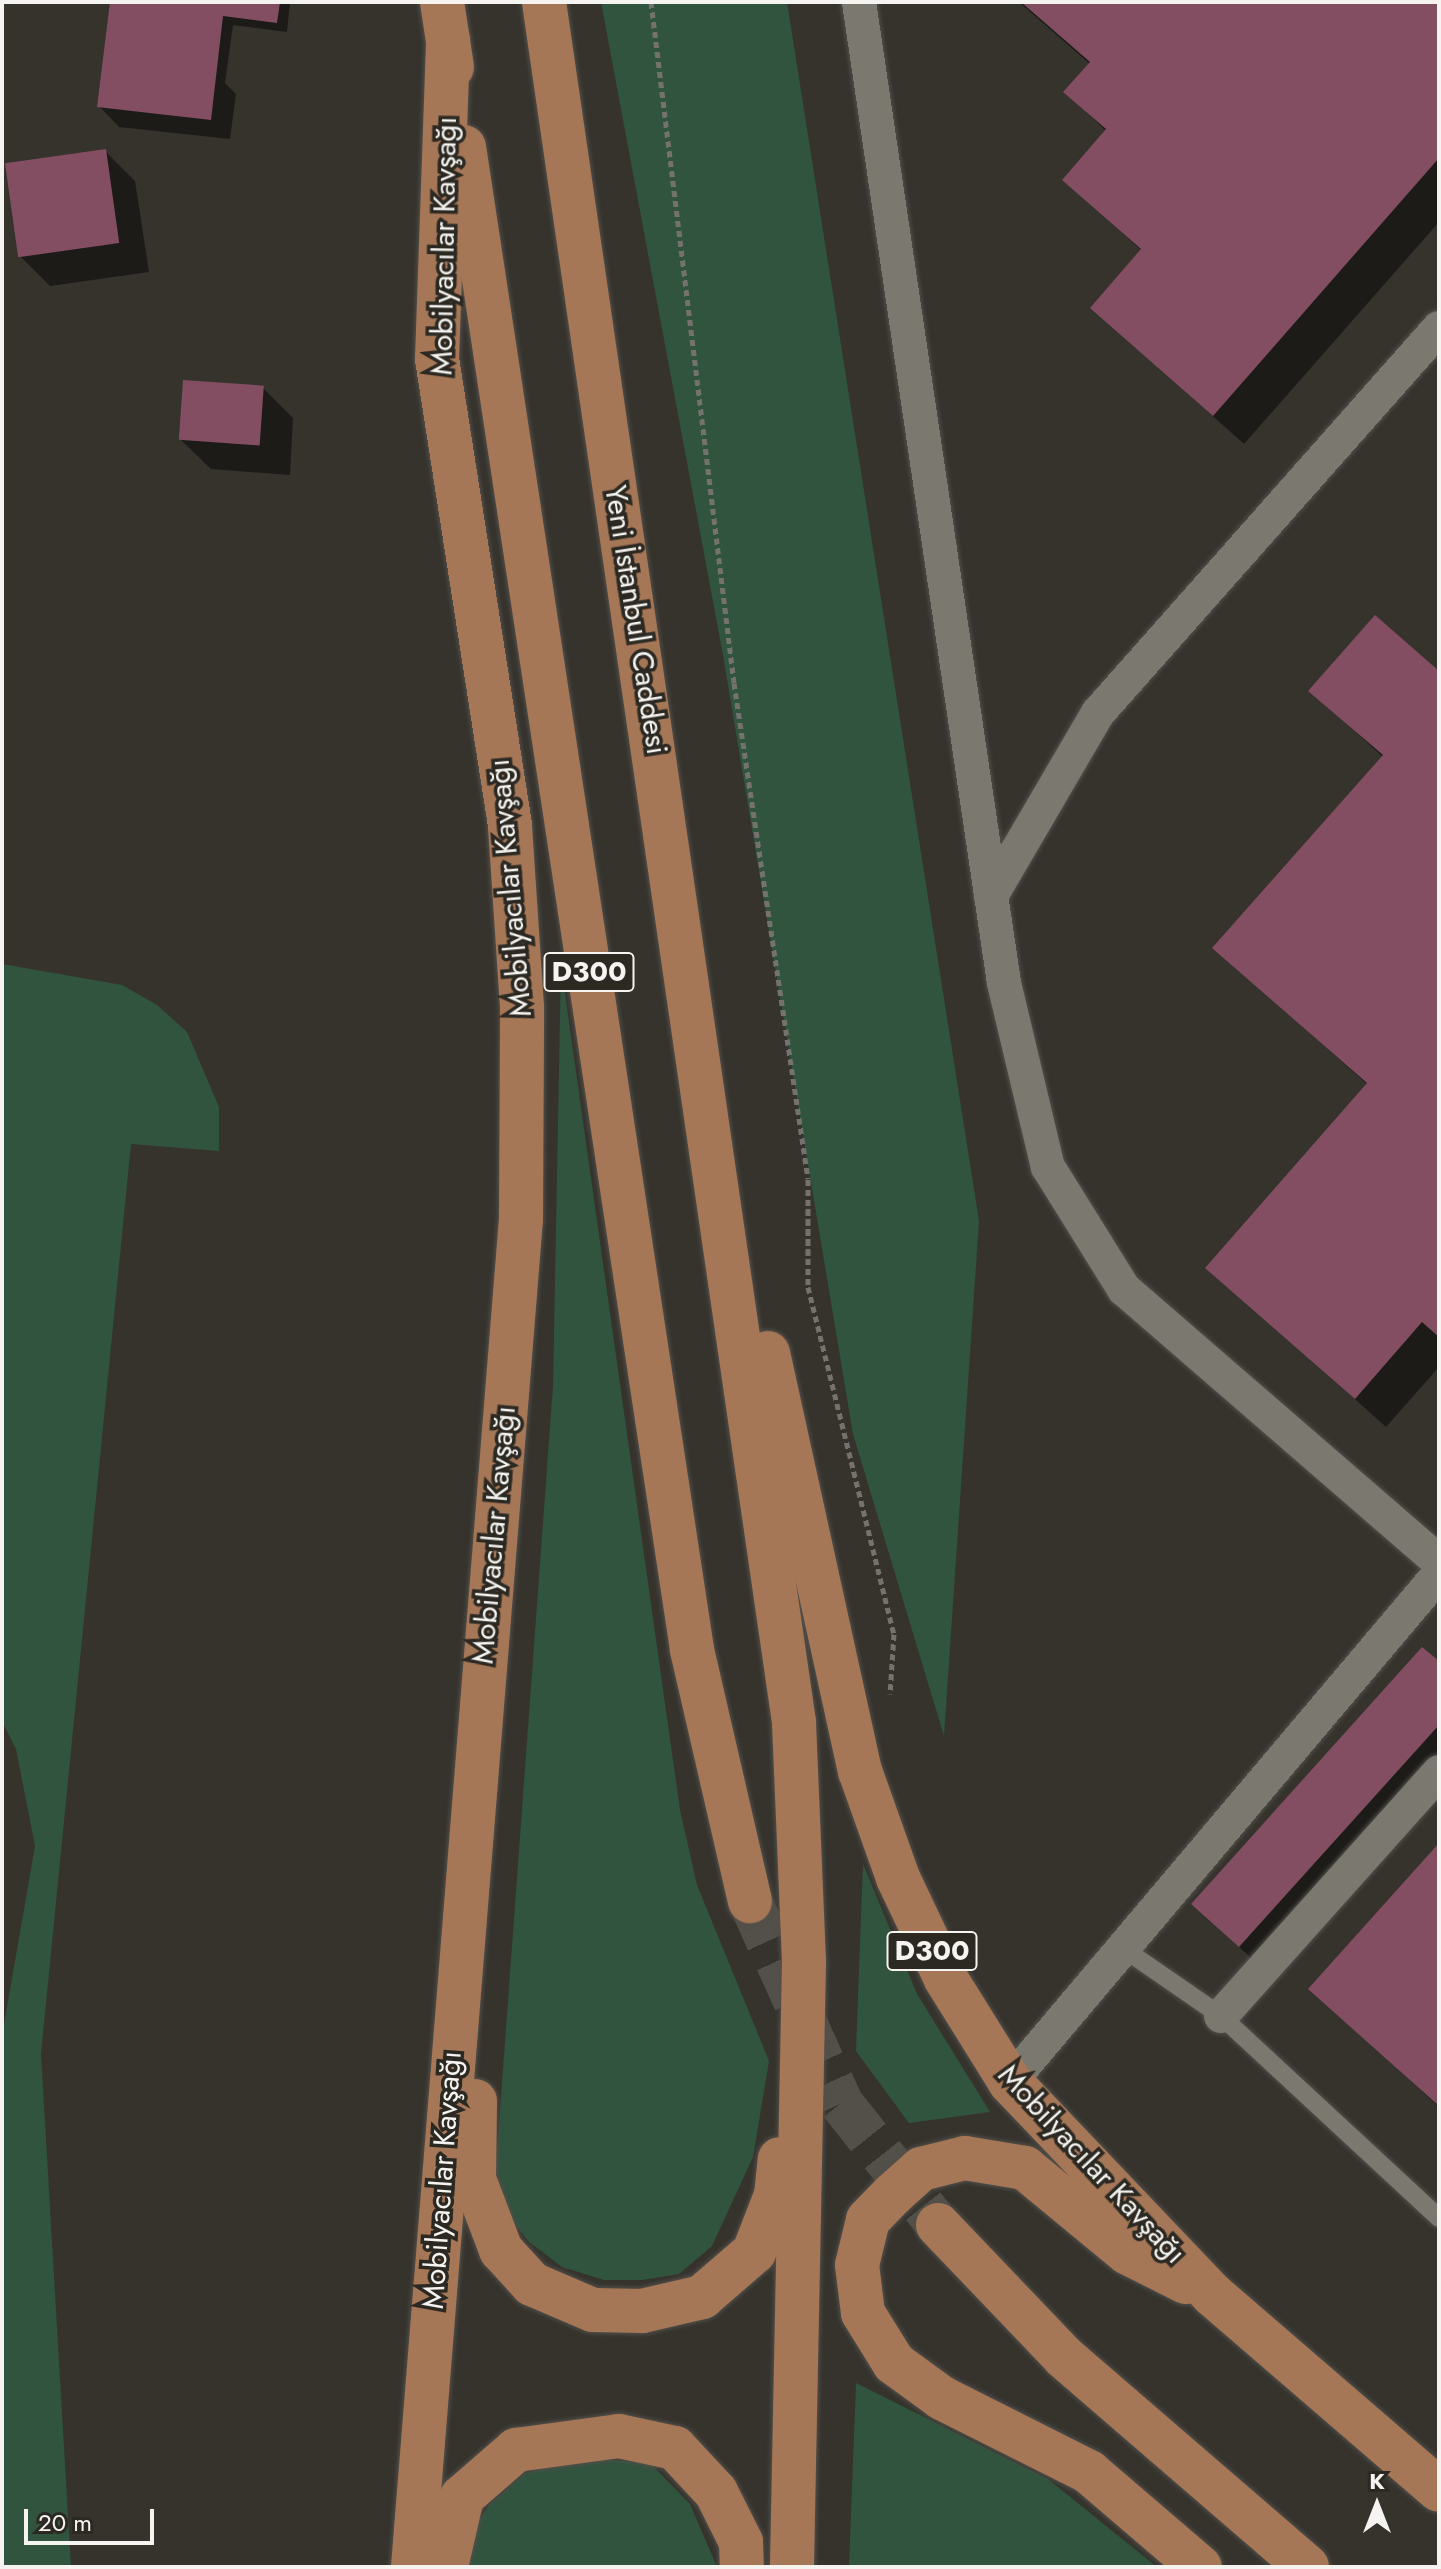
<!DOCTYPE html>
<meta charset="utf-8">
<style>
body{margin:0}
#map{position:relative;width:1441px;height:2569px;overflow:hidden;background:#36332d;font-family:Jost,sans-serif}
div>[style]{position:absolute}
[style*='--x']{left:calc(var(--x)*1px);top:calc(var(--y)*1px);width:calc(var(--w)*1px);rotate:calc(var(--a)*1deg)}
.green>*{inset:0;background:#31543f}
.shadow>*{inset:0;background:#0007}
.building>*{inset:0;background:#834e62;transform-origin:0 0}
.trunk-tunnel>*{height:44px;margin-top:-22px;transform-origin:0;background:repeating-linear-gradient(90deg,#53504a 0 44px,transparent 0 66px)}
.path>*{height:5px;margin-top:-2.5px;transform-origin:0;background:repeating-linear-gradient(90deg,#75726d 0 6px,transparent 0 10px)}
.roads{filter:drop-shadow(0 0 2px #524f4a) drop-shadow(0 0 2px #524f4a)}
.service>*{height:18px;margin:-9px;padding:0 9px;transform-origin:9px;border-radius:9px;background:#7b7870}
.minor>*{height:34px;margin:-17px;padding:0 17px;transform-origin:17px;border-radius:17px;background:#7b7870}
.trunk>*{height:44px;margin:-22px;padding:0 22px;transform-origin:22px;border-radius:22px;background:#a67756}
span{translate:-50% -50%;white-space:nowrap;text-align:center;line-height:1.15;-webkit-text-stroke:7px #2c2923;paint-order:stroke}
.shield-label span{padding:2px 6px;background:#2c2923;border:2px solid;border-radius:6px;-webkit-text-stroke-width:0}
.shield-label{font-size:28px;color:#f6f4f0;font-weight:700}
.street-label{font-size:30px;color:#f6f4f0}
.frame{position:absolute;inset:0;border:4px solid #f6f4f0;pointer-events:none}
.north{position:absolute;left:1337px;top:2465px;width:80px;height:80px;-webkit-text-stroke:6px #2c2923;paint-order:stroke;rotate:0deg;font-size:22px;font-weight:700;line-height:32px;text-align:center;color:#f6f4f0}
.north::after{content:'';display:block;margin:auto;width:28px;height:36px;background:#f6f4f0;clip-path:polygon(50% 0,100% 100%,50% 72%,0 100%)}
.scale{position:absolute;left:24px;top:2509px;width:130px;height:36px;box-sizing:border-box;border:4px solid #f6f4f0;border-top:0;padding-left:10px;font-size:24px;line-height:28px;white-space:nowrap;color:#f6f4f0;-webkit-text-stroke:6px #2c2923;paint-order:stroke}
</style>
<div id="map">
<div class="green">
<i style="clip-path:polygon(601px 2px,787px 2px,979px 1221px,944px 1736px,853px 1434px,723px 655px)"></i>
<i style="clip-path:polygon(2px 964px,122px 985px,157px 1005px,187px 1032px,219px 1107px,219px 1151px,131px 1144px,41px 2054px,71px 2567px,2px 2567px,2px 2036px,35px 1846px,16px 1749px,2px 1721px)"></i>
<i style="clip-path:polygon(561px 965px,680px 1810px,697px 1885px,769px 2061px,753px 2157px,712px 2246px,679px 2274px,642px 2280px,604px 2280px,562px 2267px,528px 2241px,500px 2204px,496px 2165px,553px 1386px)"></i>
<i style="clip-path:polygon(863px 1864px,917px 1994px,990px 2112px,909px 2123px,856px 2051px)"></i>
<i style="clip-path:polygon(856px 2383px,1048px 2479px,1157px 2567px,849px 2567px)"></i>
<i style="clip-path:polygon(579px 2456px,651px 2464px,690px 2504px,717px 2567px,465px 2567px,470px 2533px,490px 2504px,524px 2474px)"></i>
</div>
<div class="shadow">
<i style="clip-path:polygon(112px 2px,290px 2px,287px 32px,233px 25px,225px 83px,236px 94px,230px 139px,119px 127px,99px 106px)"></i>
<i style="clip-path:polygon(1019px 2px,1439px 2px,1439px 222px,1244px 444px,1092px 308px,1142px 251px,1065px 180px,1107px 132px,1066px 92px,1090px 64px)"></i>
<i style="clip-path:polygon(105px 151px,135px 181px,149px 272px,50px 286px,20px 256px)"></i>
<i style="clip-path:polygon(263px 388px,293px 418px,290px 475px,211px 469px,180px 439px)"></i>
<i style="clip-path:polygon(1439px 674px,1439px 1367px,1386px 1427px,1208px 1267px,1368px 1085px,1215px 948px,1383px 757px,1311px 691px)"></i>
<i style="clip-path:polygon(1439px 1664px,1439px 1788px,1270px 1976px,1194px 1904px)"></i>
<i style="clip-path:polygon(1439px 1846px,1439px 2107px,1311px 1989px)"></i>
</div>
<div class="building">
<i style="clip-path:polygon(110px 2px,280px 2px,277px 23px,223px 16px,211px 120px,97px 107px)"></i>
<i style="clip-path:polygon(1021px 2px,1439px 2px,1439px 158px,1213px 416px,1090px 308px,1141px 249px,1062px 180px,1106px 129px,1063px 92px,1090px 62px)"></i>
<i style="left:106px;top:149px;width:95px;height:102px;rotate:82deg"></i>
<i style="left:183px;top:380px;width:81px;height:60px;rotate:4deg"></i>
<i style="clip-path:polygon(1375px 615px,1439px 671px,1439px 1337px,1422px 1322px,1355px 1399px,1205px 1268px,1367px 1083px,1212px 948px,1383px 755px,1308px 691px)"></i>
<i style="clip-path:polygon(1422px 1647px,1439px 1661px,1439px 1725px,1239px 1947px,1191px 1904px)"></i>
<i style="clip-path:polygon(1439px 1843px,1439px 2106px,1308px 1989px)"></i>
</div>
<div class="trunk-tunnel">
<i style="--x:750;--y:1901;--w:222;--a:65.7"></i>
<i style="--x:841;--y:2103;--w:156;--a:51.5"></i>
</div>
<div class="path">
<i style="--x:651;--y:2;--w:686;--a:83.05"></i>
<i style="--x:734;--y:683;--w:501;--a:81.51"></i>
<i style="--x:808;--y:1179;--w:108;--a:90"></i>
<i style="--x:808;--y:1287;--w:357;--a:76.1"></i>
<i style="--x:894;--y:1634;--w:60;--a:93.8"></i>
</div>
<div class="roads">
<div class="service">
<i style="--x:1124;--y:1949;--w:118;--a:34.6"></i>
<i style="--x:1221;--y:2016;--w:297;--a:42.8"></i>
</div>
<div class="minor">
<i style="--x:859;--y:2;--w:992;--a:81.59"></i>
<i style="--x:1004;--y:983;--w:189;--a:76.6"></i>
<i style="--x:1048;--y:1167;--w:144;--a:58.1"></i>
<i style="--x:1124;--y:1289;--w:417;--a:40.9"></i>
<i style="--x:991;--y:896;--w:212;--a:-59.7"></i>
<i style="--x:1098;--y:713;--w:514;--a:-48.47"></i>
<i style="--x:1221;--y:2016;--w:327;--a:-48.2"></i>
<i style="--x:1010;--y:2082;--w:665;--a:-49.82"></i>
</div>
<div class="trunk">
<i style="--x:442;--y:2;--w:66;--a:81.3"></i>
<i style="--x:544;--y:2;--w:1739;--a:81.73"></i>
<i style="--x:794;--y:1723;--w:239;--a:87.6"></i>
<i style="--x:804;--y:1962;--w:605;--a:91.14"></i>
<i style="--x:464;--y:147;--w:1520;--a:81.37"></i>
<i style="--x:692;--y:1650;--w:258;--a:77"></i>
<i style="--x:768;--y:1353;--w:428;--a:77.6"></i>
<i style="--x:860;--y:1771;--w:114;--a:70.4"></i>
<i style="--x:898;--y:1878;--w:112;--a:64.6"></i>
<i style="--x:946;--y:1979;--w:121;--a:58.1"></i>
<i style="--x:1010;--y:2082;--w:294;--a:46.4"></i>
<i style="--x:1213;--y:2295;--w:298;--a:40.8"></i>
<i style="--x:475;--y:2101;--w:78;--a:90.7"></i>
<i style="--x:474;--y:2179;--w:76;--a:69.2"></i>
<i style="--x:501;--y:2250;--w:46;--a:47.6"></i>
<i style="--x:532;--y:2284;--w:66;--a:23.1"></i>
<i style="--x:593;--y:2310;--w:49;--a:1.2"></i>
<i style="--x:642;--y:2311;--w:62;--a:-13.1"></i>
<i style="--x:702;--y:2297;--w:69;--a:-40.9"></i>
<i style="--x:754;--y:2252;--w:61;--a:-68.9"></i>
<i style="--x:776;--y:2195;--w:36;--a:-84"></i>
<i style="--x:938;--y:2225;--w:182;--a:46.3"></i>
<i style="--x:1064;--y:2357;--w:321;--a:40.8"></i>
<i style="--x:1186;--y:2282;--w:65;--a:-153.4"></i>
<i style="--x:1128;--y:2253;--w:134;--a:-140.5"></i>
<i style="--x:1025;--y:2168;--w:61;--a:-170.5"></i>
<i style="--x:965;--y:2158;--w:45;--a:166"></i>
<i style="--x:921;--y:2169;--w:38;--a:138"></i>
<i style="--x:893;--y:2194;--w:36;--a:134"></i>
<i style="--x:868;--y:2220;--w:46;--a:103.7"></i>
<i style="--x:857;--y:2265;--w:48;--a:82.9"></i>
<i style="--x:863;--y:2313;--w:59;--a:58.2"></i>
<i style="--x:894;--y:2363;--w:59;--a:36.1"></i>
<i style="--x:942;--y:2398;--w:165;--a:26.7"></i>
<i style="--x:1089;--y:2472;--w:146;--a:40.6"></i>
<i style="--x:413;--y:2567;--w:1351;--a:-85.42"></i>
<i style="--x:521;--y:1220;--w:213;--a:-89.7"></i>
<i style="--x:522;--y:1007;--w:182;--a:-93.8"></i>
<i style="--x:510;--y:825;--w:472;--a:-98.9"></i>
<i style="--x:437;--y:359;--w:319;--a:-88"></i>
<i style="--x:446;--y:2567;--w:72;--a:-77.1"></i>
<i style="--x:462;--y:2497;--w:72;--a:-41"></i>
<i style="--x:516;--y:2450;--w:104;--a:-7.7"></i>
<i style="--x:619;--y:2436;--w:57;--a:12.1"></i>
<i style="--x:675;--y:2448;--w:60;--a:47"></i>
<i style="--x:716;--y:2492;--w:56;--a:63.4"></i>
<i style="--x:741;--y:2542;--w:25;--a:88"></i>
</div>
</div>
<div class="shield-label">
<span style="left:589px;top:972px">D300</span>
<span style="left:932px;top:1951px">D300</span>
</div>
<div class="street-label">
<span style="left:444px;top:246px;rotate:-89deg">Mobilyacılar Kavşağı</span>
<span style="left:636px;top:620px;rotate:81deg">Yeni İstanbul Caddesi</span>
<span style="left:510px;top:888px;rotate:-95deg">Mobilyacılar Kavşağı</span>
<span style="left:494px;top:1535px;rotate:-85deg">Mobilyacılar Kavşağı</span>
<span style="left:1092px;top:2164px;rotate:47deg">Mobilyacılar Kavşağı</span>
<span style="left:442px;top:2180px;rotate:-86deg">Mobilyacılar Kavşağı</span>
</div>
<div class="frame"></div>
<div class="north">K</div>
<div class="scale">20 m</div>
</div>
